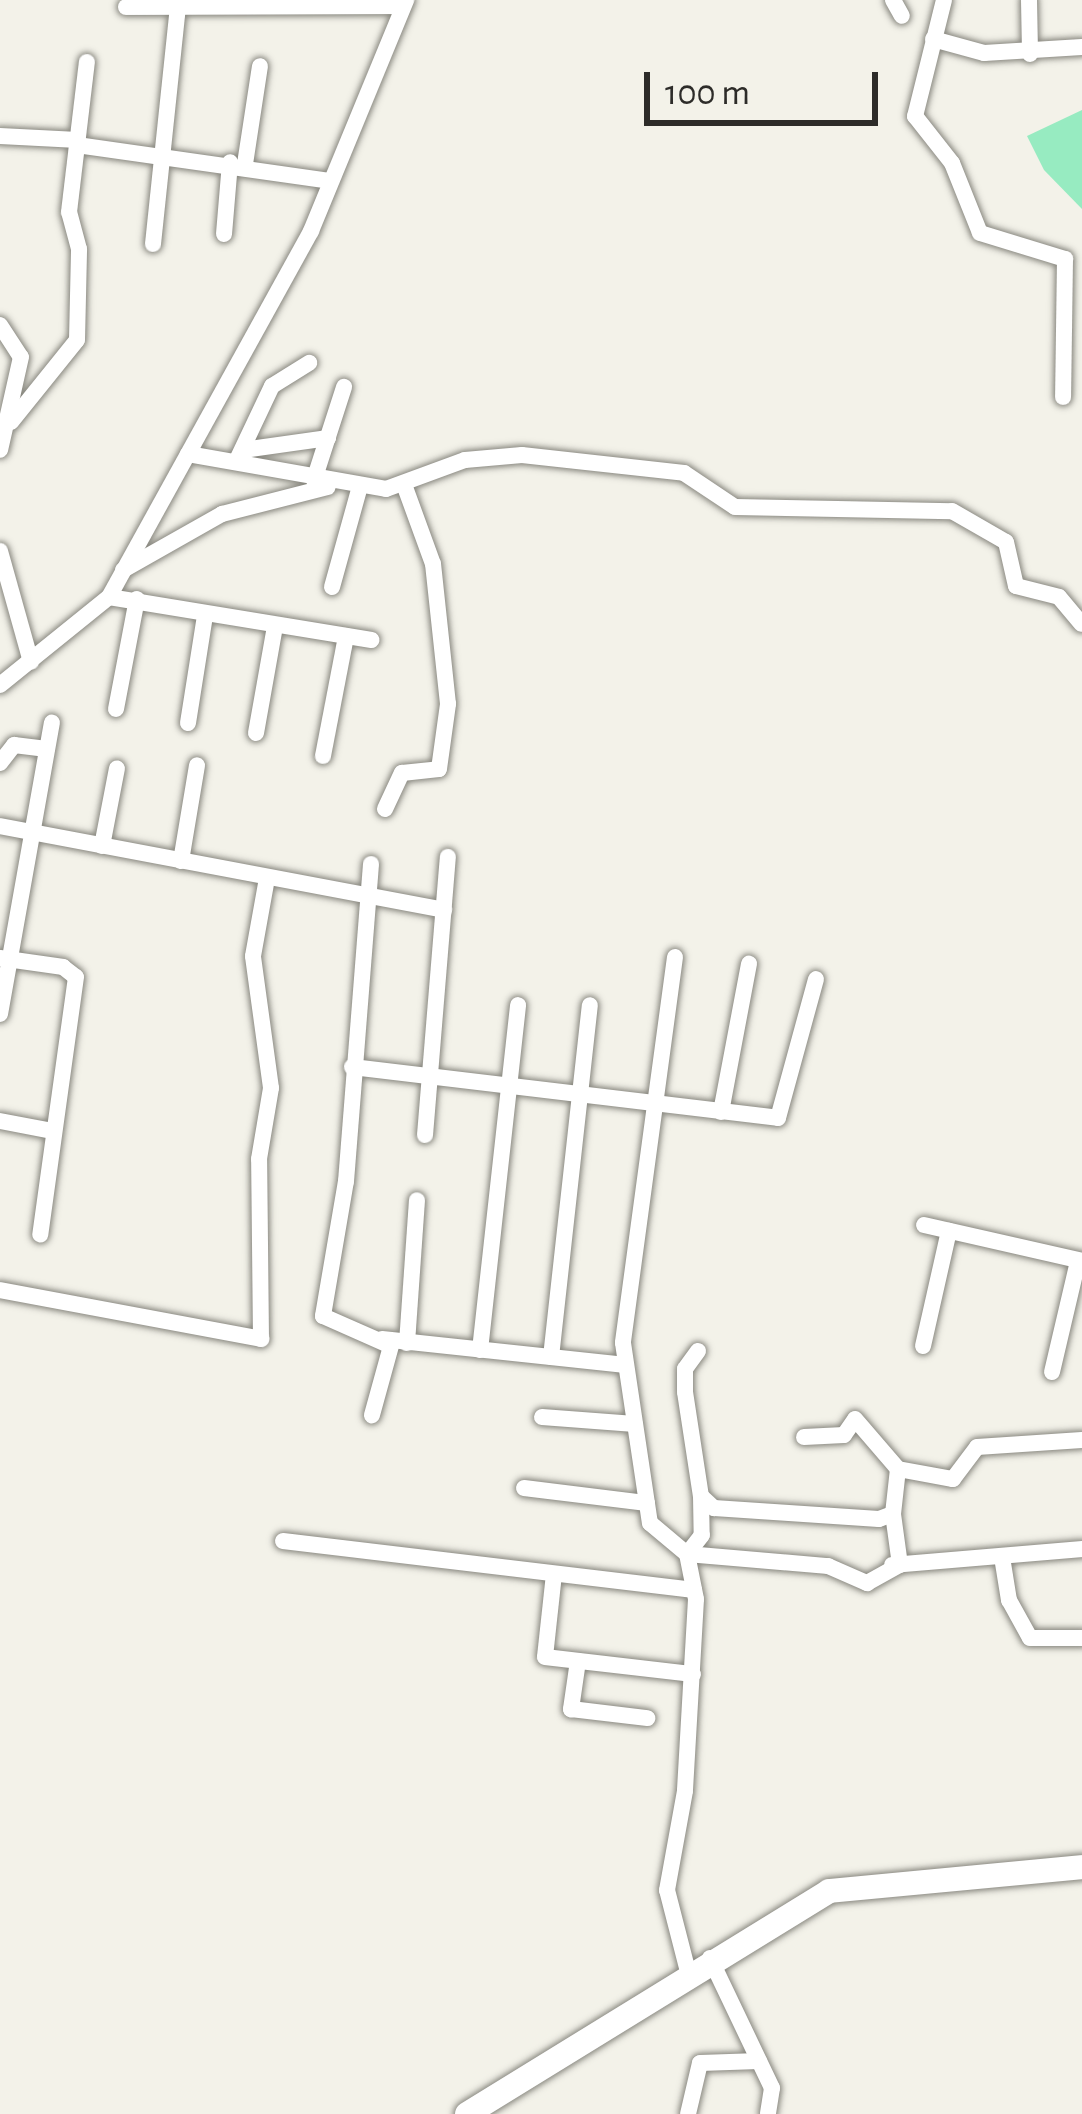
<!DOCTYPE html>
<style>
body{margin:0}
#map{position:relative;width:1082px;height:2114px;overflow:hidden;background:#f3f2e9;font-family:"Alegreya Sans",sans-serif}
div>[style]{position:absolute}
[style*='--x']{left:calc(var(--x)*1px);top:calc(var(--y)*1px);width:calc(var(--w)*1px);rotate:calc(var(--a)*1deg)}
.water>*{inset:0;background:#97ebc1}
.roads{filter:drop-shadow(0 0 3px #898880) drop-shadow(0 0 3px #898880)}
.street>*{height:16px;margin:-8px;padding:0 8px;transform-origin:8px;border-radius:8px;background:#fff}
.secondary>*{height:24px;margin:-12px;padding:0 12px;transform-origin:12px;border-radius:12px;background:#fff}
span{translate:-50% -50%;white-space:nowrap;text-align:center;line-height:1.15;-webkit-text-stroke:9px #f3f2e9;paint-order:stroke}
.scale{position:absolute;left:644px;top:72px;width:234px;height:54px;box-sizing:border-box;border:6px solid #2d2c29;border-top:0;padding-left:15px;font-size:36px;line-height:42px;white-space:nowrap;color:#2d2c29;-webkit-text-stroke:9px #f3f2e9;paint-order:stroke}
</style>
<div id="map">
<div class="water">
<i style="clip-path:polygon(1082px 110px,1082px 209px,1044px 170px,1027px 136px)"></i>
</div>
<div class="roads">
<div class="street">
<i style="--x:893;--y:0;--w:18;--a:61"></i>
<i style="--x:944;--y:0;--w:120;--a:104"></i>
<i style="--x:915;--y:116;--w:60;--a:51.8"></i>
<i style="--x:952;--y:163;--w:75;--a:68.2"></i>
<i style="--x:980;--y:233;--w:89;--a:17"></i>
<i style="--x:1065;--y:259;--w:138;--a:90.8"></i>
<i style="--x:1029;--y:0;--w:54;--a:88.9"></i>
<i style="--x:126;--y:7;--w:277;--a:-0.2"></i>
<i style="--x:933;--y:39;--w:53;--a:15.4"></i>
<i style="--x:984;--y:53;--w:98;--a:-3.5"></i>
<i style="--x:0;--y:136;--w:78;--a:2.9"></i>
<i style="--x:77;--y:145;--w:255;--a:8.1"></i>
<i style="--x:245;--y:164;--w:99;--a:-81.3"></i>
<i style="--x:224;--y:234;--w:72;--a:-85.2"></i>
<i style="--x:153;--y:244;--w:239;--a:-84"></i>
<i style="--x:0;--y:325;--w:38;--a:57"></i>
<i style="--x:21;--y:357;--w:95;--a:102.7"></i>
<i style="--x:11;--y:422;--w:105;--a:-51.2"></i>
<i style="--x:77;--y:340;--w:91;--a:-88.7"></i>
<i style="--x:79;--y:249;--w:38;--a:-105"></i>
<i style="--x:69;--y:212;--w:151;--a:-83.2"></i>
<i style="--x:243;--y:450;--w:86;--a:-8"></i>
<i style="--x:188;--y:454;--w:201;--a:10"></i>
<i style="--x:386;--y:489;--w:84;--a:-20.2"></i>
<i style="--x:465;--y:460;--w:57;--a:-5"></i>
<i style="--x:522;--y:455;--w:163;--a:6.3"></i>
<i style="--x:684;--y:473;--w:61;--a:33.7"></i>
<i style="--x:735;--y:507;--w:217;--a:1.1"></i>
<i style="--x:952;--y:511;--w:62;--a:29.9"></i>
<i style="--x:1006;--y:542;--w:45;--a:77.2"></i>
<i style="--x:1016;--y:586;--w:44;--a:14.3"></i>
<i style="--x:1059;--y:597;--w:35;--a:50"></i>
<i style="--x:236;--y:462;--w:84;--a:-64.7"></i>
<i style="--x:272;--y:386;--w:44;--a:-31.9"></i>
<i style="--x:314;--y:480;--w:98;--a:-72.1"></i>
<i style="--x:0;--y:551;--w:115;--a:74.4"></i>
<i style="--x:123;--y:570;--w:114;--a:-29.5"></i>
<i style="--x:222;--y:514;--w:109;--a:-14.3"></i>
<i style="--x:332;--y:587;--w:105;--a:-74.5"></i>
<i style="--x:109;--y:597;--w:266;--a:9.3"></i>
<i style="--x:0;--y:685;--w:140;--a:-38.9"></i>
<i style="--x:109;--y:597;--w:418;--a:-61.1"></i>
<i style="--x:311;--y:231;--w:250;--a:-67.6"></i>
<i style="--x:116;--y:709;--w:112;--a:-79.2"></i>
<i style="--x:188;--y:723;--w:108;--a:-81"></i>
<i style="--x:256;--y:733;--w:109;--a:-79.9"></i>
<i style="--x:323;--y:756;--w:122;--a:-79.1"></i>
<i style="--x:0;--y:763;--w:23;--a:-52"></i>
<i style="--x:14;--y:745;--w:33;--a:7"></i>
<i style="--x:385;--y:809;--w:40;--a:-65"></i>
<i style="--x:402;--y:773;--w:37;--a:-6"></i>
<i style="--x:439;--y:769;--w:66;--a:-82.1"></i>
<i style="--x:448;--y:704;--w:141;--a:-96.1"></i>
<i style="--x:433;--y:564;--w:82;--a:-110"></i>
<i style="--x:0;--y:826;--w:452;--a:10.7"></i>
<i style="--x:102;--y:846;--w:79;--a:-79.1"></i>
<i style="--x:181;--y:861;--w:97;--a:-80.5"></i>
<i style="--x:371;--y:864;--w:318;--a:94.5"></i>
<i style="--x:346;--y:1181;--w:137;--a:99.7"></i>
<i style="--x:323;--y:1316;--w:74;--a:23.8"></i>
<i style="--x:391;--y:1346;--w:72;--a:105.4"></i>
<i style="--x:675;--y:957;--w:389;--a:97.7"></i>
<i style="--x:623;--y:1343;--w:182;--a:81.5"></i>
<i style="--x:650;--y:1523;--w:48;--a:40"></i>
<i style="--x:687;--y:1554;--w:46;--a:78.7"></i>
<i style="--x:696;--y:1599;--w:192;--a:93.3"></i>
<i style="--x:685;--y:1791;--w:101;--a:100.3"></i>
<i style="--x:667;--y:1890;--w:85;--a:75.6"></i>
<i style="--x:0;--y:958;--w:64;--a:8.1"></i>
<i style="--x:63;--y:967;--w:16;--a:38"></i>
<i style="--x:76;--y:977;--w:260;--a:97.9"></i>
<i style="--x:0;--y:1014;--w:296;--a:-79.9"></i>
<i style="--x:352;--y:1067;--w:429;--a:6.8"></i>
<i style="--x:778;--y:1118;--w:144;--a:-74.7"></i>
<i style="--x:721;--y:1112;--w:151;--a:-79.3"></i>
<i style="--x:0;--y:1121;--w:54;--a:10.7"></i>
<i style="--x:425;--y:1135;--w:279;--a:-85.3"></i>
<i style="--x:924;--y:1225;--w:162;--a:12.8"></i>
<i style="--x:0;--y:1290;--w:266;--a:10.6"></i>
<i style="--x:261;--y:1339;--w:180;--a:-90.6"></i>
<i style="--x:259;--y:1159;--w:72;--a:-80.4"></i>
<i style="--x:271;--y:1088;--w:133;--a:-97.8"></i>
<i style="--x:253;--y:956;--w:79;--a:-79.8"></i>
<i style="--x:382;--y:1339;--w:245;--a:6.1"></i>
<i style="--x:407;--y:1343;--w:143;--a:-86"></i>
<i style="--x:923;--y:1346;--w:118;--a:-77.3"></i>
<i style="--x:480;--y:1350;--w:347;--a:-83.7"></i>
<i style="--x:698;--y:1351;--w:22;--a:126"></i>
<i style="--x:685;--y:1369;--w:23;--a:90"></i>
<i style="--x:685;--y:1392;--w:105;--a:81.3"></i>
<i style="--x:701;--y:1496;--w:18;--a:43"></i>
<i style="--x:714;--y:1508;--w:165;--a:3.8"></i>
<i style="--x:879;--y:1519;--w:15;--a:-20"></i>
<i style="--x:893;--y:1514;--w:45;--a:-83.7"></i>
<i style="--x:551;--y:1357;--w:354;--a:-83.7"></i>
<i style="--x:1052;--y:1372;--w:114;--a:-76.8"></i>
<i style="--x:542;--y:1417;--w:93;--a:4.3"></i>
<i style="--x:804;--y:1437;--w:40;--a:-2.9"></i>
<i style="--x:844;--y:1435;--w:19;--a:-55"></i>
<i style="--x:855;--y:1419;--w:66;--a:49.3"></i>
<i style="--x:898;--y:1469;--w:56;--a:10.3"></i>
<i style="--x:953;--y:1479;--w:40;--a:-53"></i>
<i style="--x:977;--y:1447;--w:105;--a:-3.8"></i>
<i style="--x:524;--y:1488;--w:124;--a:7"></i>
<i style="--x:701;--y:1496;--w:39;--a:89"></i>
<i style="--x:702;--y:1535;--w:24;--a:128"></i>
<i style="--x:687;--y:1554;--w:142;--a:4.9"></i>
<i style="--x:828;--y:1566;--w:43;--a:23.6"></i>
<i style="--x:867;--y:1583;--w:38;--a:-29"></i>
<i style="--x:900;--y:1565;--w:51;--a:-97.8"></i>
<i style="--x:283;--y:1541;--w:414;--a:6.8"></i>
<i style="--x:1002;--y:1557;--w:44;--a:80.8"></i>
<i style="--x:1009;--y:1600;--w:43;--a:61.1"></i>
<i style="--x:1030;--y:1638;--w:52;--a:0"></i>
<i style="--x:892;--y:1565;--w:191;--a:-4.8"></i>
<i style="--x:554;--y:1574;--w:83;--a:96.2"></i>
<i style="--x:545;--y:1657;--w:149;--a:6.6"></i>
<i style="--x:578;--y:1661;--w:49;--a:98.3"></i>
<i style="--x:571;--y:1709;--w:77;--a:6.8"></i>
<i style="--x:710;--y:1958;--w:144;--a:64.5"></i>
<i style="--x:772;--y:2088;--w:26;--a:99"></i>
<i style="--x:688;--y:2114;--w:52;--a:-76.8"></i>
<i style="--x:700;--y:2063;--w:59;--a:-1.9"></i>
</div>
<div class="secondary">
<i style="--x:467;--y:2114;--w:425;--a:-31.6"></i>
<i style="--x:829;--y:1891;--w:254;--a:-5.4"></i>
</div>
</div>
<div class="scale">100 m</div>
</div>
